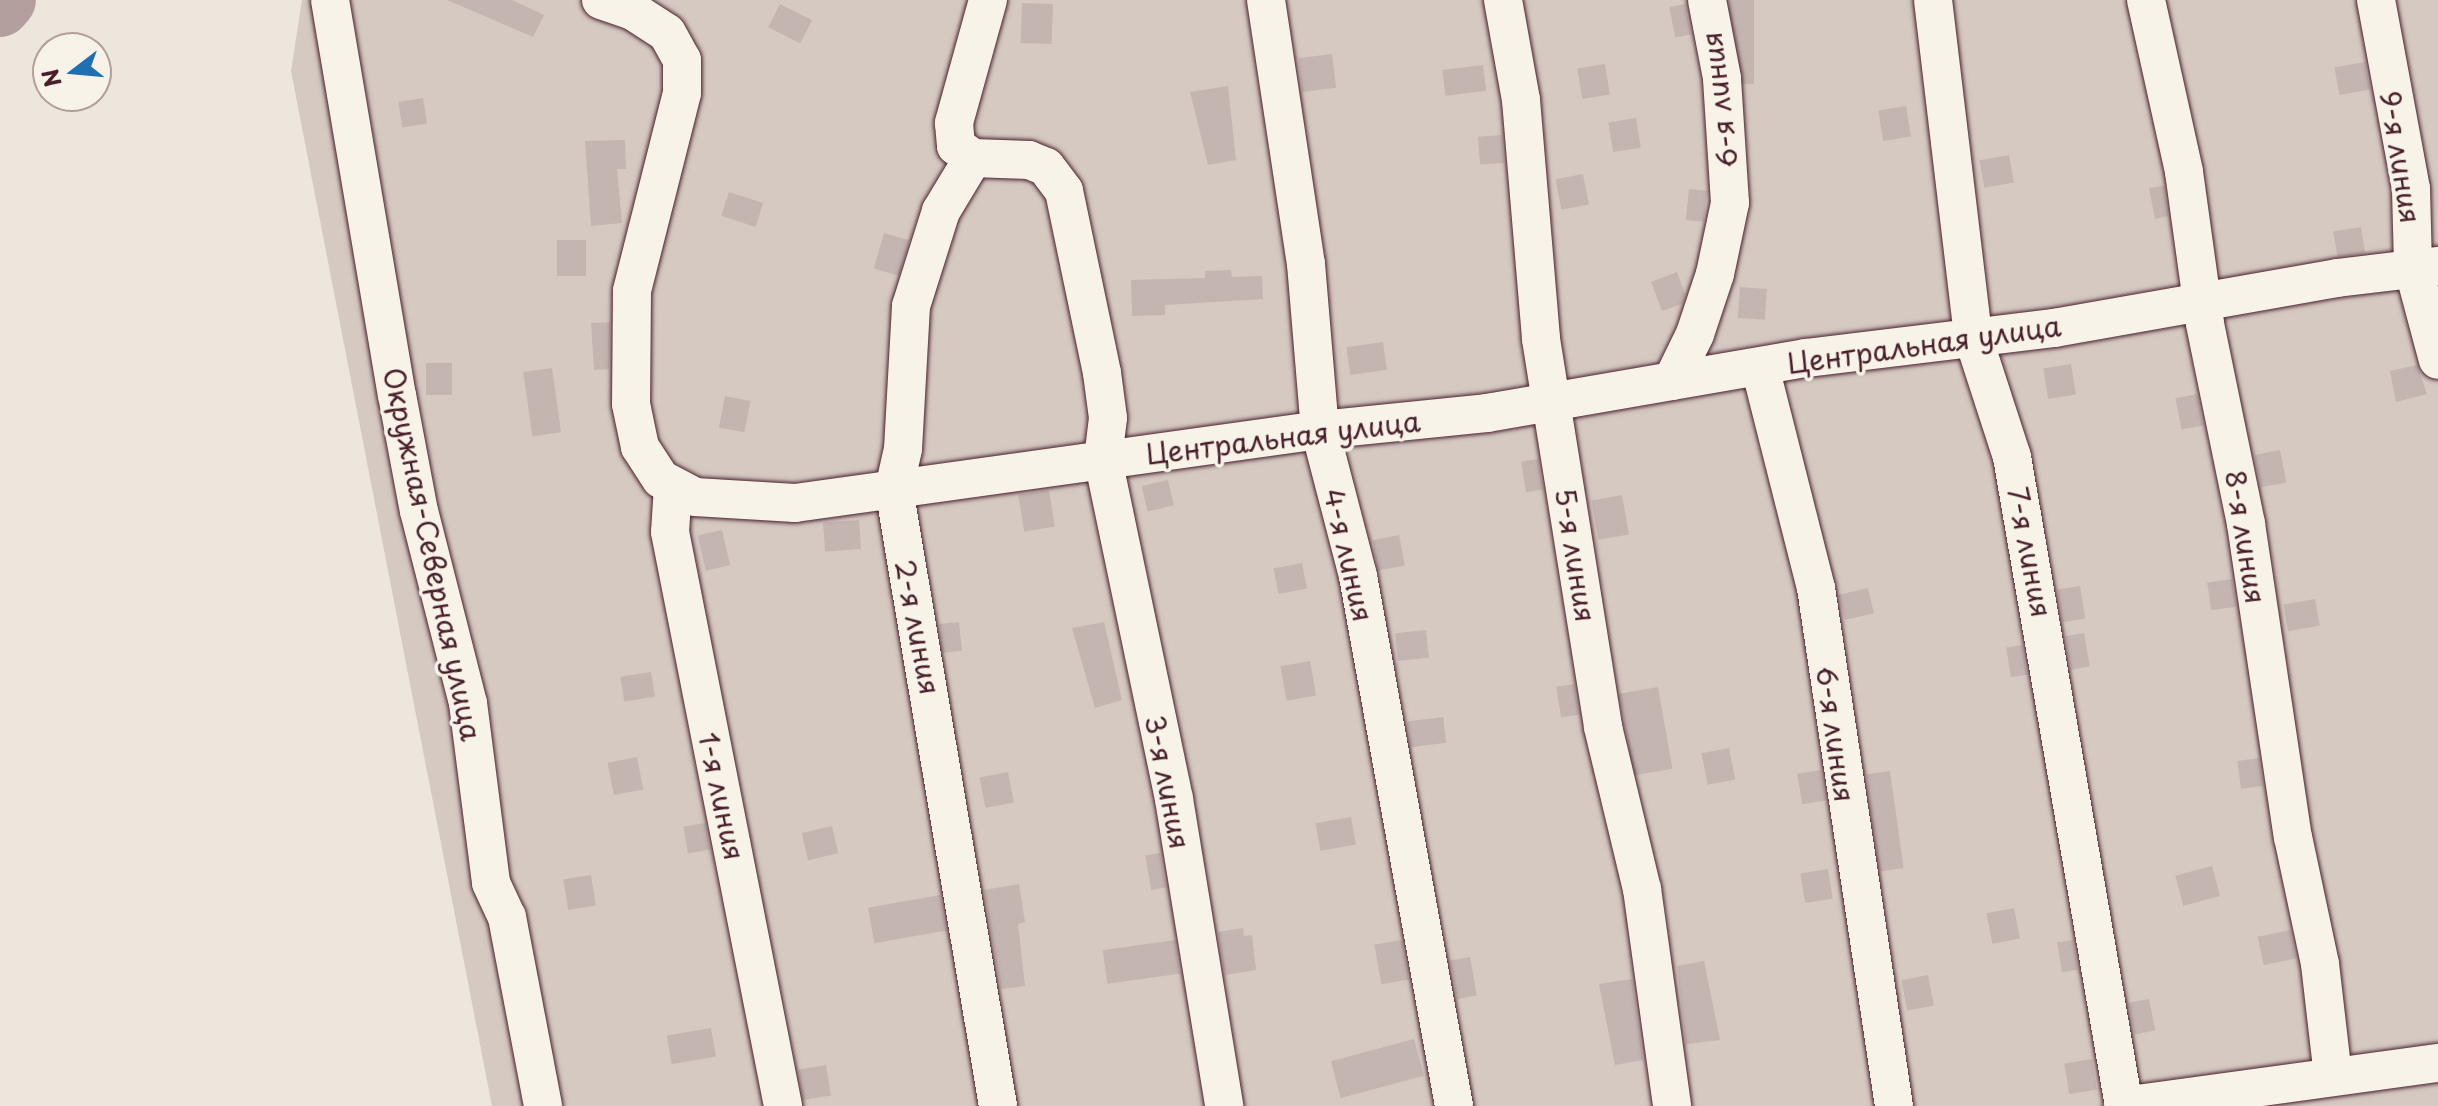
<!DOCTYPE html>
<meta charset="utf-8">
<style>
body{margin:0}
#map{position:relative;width:2438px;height:1106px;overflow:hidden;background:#ece6dd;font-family:"Playpen Sans",sans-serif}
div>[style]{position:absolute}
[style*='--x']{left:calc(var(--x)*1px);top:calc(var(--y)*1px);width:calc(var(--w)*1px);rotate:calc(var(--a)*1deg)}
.green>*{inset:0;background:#d5c9c2}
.river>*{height:60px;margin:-30px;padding:0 30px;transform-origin:30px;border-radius:30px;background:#b39f9d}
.building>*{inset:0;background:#c4b5b0;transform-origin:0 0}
.roads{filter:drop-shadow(0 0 2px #4a1f2b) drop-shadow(0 0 2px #4a1f2b)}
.minor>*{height:38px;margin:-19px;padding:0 19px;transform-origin:19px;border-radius:19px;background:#f7f3e8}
span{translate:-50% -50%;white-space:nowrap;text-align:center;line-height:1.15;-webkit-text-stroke:7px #f7f3e8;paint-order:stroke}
.street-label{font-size:28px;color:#4a1f2b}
.north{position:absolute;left:32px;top:32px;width:80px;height:80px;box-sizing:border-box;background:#f7f3e8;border:2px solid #b29e9c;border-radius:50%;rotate:254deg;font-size:22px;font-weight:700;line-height:32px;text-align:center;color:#4a1f2b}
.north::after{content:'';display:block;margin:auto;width:28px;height:36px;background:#1f6fb2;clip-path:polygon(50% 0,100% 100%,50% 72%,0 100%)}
</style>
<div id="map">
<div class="green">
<i style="clip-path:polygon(302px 0,2438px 0,2438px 1106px,492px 1106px,291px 71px)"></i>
</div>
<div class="river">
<i style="--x:0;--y:7;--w:9;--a:-49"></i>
</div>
<div class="building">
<i style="clip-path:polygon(447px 0,512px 0,544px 15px,533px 37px)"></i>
<i style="left:1729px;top:0;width:25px;height:84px"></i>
<i style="left:1022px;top:3px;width:31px;height:40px;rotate:2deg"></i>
<i style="left:780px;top:4px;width:36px;height:26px;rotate:27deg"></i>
<i style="left:1685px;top:4px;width:31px;height:16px;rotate:79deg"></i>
<i style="left:1332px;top:54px;width:34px;height:34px;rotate:83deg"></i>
<i style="left:2365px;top:62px;width:28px;height:31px;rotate:80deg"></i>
<i style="left:1605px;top:64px;width:31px;height:28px;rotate:81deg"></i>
<i style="left:1483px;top:65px;width:26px;height:41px;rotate:83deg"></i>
<i style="clip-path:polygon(1228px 86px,1236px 160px,1208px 165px,1190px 92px)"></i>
<i style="left:423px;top:98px;width:26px;height:25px;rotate:81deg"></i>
<i style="left:1906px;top:106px;width:31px;height:28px;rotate:81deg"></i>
<i style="left:1636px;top:118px;width:30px;height:28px;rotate:81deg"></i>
<i style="left:1502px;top:135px;width:28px;height:24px;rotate:86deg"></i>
<i style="clip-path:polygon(625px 140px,626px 169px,617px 169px,622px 223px,591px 226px,585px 141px)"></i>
<i style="left:2009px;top:155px;width:28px;height:30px;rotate:80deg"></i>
<i style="left:1583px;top:174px;width:31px;height:28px;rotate:79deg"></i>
<i style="clip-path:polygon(2164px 186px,2168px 216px,2155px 219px,2149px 188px)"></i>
<i style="left:1689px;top:189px;width:18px;height:31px;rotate:6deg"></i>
<i style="left:729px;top:192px;width:36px;height:25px;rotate:18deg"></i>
<i style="left:2361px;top:227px;width:26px;height:28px;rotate:81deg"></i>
<i style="left:884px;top:233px;width:26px;height:37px;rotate:16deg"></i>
<i style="left:557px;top:240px;width:29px;height:36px"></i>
<i style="clip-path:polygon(1231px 270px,1232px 277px,1262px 276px,1263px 299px,1165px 305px,1165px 315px,1132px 316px,1131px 280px,1205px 278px,1205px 271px)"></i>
<i style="clip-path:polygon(1677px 272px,1685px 294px,1682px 304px,1662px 311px,1651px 282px)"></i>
<i style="left:1740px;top:287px;width:27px;height:31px;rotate:4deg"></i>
<i style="clip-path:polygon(610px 322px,609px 369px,594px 370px,591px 323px)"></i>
<i style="left:1383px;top:342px;width:28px;height:37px;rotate:82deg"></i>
<i style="left:426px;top:363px;width:26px;height:32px"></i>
<i style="left:2071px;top:364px;width:31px;height:28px;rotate:81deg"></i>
<i style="clip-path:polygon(2417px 365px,2427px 394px,2396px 402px,2390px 371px)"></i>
<i style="left:552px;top:368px;width:65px;height:29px;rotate:82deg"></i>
<i style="left:2197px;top:394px;width:32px;height:22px;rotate:79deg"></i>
<i style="left:725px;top:396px;width:26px;height:32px;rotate:11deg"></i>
<i style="left:2280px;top:450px;width:33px;height:26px;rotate:79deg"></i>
<i style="left:1538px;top:459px;width:31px;height:17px;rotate:81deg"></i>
<i style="left:1168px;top:480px;width:26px;height:27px;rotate:77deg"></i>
<i style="left:1049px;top:490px;width:37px;height:31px;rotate:81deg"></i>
<i style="left:1622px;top:495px;width:40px;height:31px;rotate:80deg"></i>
<i style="left:859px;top:520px;width:29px;height:36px;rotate:86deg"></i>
<i style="left:722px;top:530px;width:36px;height:25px;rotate:77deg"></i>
<i style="left:1399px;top:535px;width:31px;height:27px;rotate:79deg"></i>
<i style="left:1302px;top:563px;width:26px;height:29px;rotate:79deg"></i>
<i style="left:2232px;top:579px;width:28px;height:25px;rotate:82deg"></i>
<i style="left:2080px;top:586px;width:33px;height:23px;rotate:81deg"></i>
<i style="left:1868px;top:588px;width:26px;height:30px;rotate:77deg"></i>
<i style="left:2315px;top:599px;width:27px;height:32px;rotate:80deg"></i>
<i style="left:959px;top:622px;width:29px;height:20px;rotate:84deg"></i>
<i style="clip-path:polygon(1104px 622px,1122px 700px,1095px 708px,1072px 628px)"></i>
<i style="left:1426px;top:630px;width:28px;height:31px;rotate:84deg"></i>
<i style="left:2084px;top:633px;width:34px;height:19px;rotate:80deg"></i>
<i style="left:2022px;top:645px;width:30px;height:16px;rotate:81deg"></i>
<i style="left:1310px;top:661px;width:35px;height:30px;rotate:80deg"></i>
<i style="left:651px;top:672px;width:25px;height:31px;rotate:81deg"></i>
<i style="left:1574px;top:684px;width:31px;height:18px;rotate:81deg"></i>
<i style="left:1658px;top:687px;width:83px;height:39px;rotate:80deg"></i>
<i style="left:1443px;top:717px;width:26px;height:36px;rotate:83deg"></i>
<i style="left:1729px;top:748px;width:32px;height:28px;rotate:79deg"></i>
<i style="left:637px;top:757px;width:33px;height:30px;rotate:79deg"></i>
<i style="left:2259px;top:758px;width:28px;height:22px;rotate:82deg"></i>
<i style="left:1821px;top:770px;width:31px;height:24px;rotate:81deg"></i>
<i style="left:1890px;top:771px;width:98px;height:24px;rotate:82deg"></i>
<i style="left:1008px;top:772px;width:31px;height:29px;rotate:79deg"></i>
<i style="left:1351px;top:817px;width:28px;height:36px;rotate:80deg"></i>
<i style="left:705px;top:823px;width:27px;height:22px;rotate:80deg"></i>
<i style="left:832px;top:826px;width:28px;height:31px;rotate:77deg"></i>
<i style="left:1160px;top:853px;width:35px;height:15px;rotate:80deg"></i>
<i style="left:2212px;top:866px;width:31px;height:38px;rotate:75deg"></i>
<i style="left:1828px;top:869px;width:30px;height:28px;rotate:81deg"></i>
<i style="left:591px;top:875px;width:31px;height:28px;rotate:81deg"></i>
<i style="clip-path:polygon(1019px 884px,1025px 922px,1018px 924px,1025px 986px,1001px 989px,984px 890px)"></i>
<i style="left:940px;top:895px;width:36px;height:73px;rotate:80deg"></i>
<i style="left:2014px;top:908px;width:31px;height:28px;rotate:79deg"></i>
<i style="clip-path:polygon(1243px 928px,1244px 936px,1252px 935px,1256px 970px,1225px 975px,1218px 932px)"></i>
<i style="left:2290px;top:930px;width:29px;height:33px;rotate:78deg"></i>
<i style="left:1175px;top:940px;width:34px;height:73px;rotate:82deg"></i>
<i style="left:1402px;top:940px;width:40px;height:28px;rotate:80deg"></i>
<i style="left:2073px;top:940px;width:30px;height:16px;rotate:81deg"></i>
<i style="left:1470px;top:957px;width:39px;height:20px;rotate:80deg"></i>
<i style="clip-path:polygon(1704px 961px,1720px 1040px,1686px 1044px,1677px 966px)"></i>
<i style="left:1928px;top:975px;width:31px;height:27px;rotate:79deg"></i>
<i style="clip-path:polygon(1632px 979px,1643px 1060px,1615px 1065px,1599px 984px)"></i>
<i style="left:2149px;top:999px;width:32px;height:21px;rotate:79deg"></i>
<i style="left:711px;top:1028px;width:29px;height:45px;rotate:80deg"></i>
<i style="left:1414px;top:1039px;width:38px;height:86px;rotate:75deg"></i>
<i style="left:2092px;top:1059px;width:31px;height:28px;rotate:81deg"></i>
<i style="left:826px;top:1065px;width:31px;height:28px;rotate:81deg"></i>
</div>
<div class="roads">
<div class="minor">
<i style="--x:330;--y:0;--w:401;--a:80.4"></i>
<i style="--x:397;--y:395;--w:118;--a:79.3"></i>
<i style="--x:419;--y:511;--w:198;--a:75.7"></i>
<i style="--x:468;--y:703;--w:181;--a:82.7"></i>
<i style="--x:491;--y:883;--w:38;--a:65"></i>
<i style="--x:507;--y:917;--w:192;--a:79.2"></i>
<i style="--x:601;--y:0;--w:34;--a:19"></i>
<i style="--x:633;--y:11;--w:40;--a:32.9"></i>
<i style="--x:667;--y:33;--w:31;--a:61"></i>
<i style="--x:682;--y:60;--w:33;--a:90"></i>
<i style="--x:682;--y:93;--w:204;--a:104.2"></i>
<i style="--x:632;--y:291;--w:113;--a:90.5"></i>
<i style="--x:631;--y:404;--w:44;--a:78.2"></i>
<i style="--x:640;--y:447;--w:38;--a:57"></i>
<i style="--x:661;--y:479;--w:38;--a:28"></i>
<i style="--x:695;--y:497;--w:100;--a:3.4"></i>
<i style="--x:795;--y:503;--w:530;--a:-7.92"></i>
<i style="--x:1320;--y:430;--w:168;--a:-5.8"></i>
<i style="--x:1487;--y:413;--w:324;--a:-9.8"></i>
<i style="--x:1806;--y:358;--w:250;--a:-6.9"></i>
<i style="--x:2054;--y:328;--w:287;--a:-10"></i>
<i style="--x:2337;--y:278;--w:102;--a:-6.8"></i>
<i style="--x:988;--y:0;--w:128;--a:105.5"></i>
<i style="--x:954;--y:123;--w:23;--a:85"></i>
<i style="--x:956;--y:146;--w:21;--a:35"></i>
<i style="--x:973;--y:158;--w:56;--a:2"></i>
<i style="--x:1029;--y:160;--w:18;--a:22"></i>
<i style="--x:1046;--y:167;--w:30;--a:53"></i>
<i style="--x:1064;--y:191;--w:186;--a:78.2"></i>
<i style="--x:1102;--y:373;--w:45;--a:82.4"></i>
<i style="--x:1108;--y:418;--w:41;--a:97"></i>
<i style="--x:1103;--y:459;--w:347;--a:78.2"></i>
<i style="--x:1174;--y:799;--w:311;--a:80.7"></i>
<i style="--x:1266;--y:0;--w:267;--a:81.4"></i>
<i style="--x:1306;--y:264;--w:167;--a:85.2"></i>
<i style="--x:1320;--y:430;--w:151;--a:75.4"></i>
<i style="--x:1358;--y:576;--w:539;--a:79.73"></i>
<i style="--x:1503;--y:0;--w:102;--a:79.8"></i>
<i style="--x:1521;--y:100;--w:240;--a:85.2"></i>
<i style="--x:1541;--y:339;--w:393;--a:80.9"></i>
<i style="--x:1603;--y:727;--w:167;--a:76.5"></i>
<i style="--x:1642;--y:889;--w:219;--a:82.1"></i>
<i style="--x:1933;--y:0;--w:339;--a:83.2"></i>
<i style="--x:1973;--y:337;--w:126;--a:72"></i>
<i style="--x:2012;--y:457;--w:659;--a:80.21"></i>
<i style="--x:2146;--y:0;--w:176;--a:77.5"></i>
<i style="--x:2184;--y:172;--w:153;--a:82.1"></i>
<i style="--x:2205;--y:324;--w:204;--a:78.4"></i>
<i style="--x:2246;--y:524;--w:317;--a:81.5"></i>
<i style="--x:2293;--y:837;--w:130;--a:78"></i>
<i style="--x:2320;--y:964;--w:113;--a:83.4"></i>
<i style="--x:2376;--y:0;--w:192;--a:79.5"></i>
<i style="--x:2411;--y:189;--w:78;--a:88.5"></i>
<i style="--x:2413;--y:267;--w:96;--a:75"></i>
<i style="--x:973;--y:158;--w:62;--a:121.1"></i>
<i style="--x:941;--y:211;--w:100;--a:107.5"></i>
<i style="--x:911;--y:306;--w:143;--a:93.2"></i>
<i style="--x:903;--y:449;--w:41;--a:102.7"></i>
<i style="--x:894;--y:489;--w:626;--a:80.43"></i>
<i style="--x:1760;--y:367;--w:228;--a:75.8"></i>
<i style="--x:1816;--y:588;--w:524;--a:81.44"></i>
<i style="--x:1672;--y:381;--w:52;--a:-63.9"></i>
<i style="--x:1695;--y:334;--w:63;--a:-71.6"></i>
<i style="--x:1715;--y:274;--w:73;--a:-78.1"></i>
<i style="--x:1730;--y:203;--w:125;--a:-93.7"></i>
<i style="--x:1722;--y:78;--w:79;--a:-100.9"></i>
<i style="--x:673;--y:486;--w:46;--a:93.7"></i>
<i style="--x:670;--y:532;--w:585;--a:78.86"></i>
<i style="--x:2123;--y:1106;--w:318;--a:-7.8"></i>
</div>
</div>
<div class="street-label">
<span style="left:1719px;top:100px;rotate:-97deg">6-я линия</span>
<span style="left:2401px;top:157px;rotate:81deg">9-я линия</span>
<span style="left:1924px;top:344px;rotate:-8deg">Центральная улица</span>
<span style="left:1283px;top:437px;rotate:-7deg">Центральная улица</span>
<span style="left:2246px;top:537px;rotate:81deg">8-я линия</span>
<span style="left:2030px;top:552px;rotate:79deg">7-я линия</span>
<span style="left:433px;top:554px;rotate:78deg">Окружная-Северная улица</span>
<span style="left:1349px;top:555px;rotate:77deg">4-я линия</span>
<span style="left:1576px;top:555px;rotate:81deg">5-я линия</span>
<span style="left:918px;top:627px;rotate:79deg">2-я линия</span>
<span style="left:1836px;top:734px;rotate:82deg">6-я линия</span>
<span style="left:1168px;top:782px;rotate:79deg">3-я линия</span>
<span style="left:722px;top:796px;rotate:78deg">1-я линия</span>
</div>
<div class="north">N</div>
</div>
